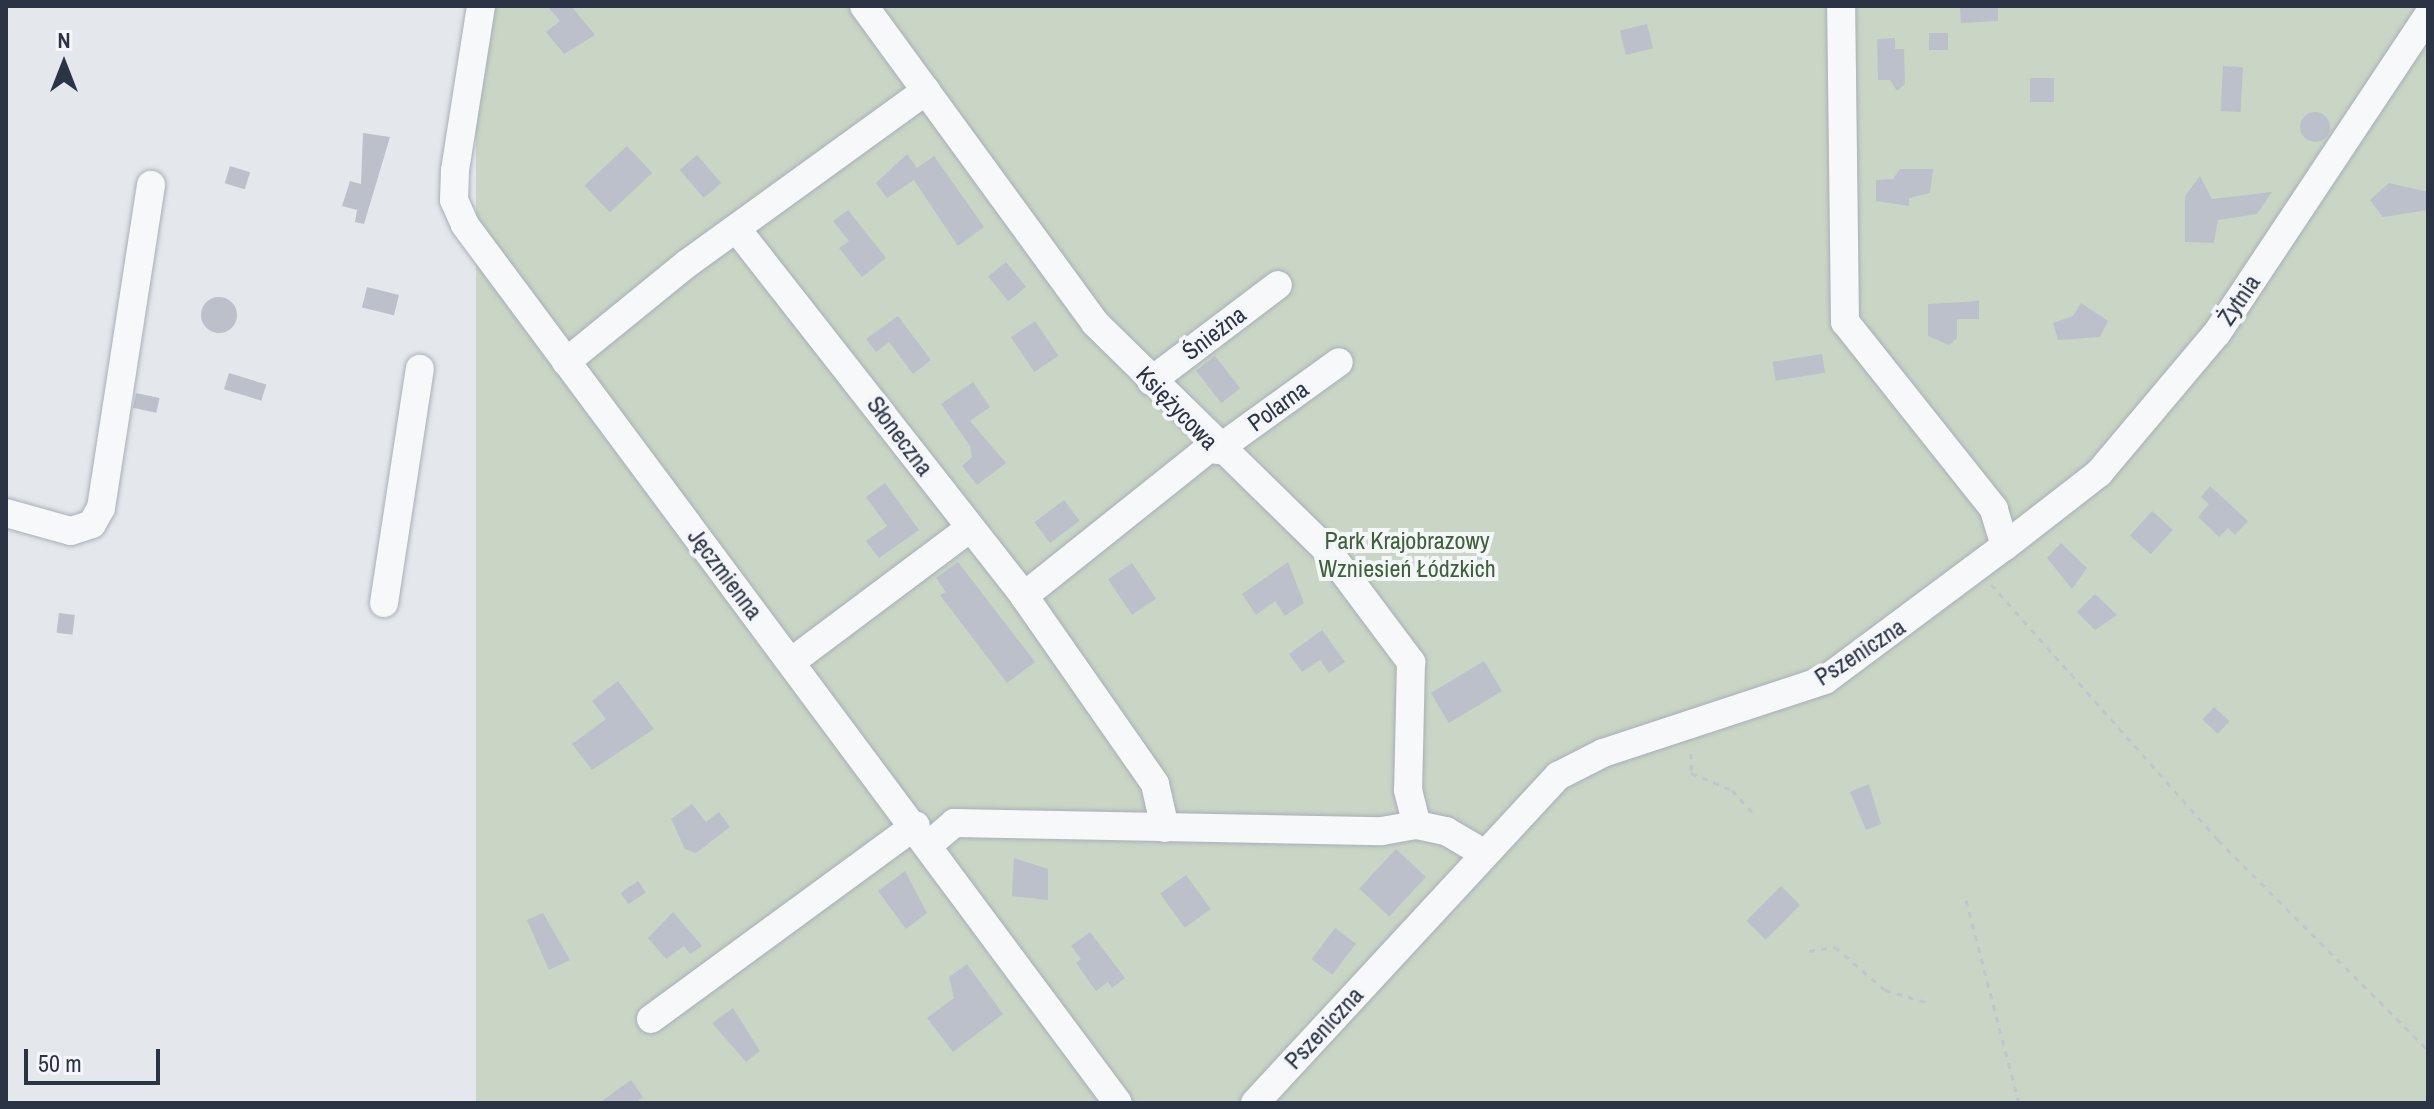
<!DOCTYPE html>
<meta charset="utf-8">
<style>
body{margin:0}
#map{position:relative;width:2434px;height:1109px;overflow:hidden;background:#e4e7ec;font-family:"Archivo Narrow",sans-serif}
div>[style]{position:absolute}
[style*='--x']{left:calc(var(--x)*1px);top:calc(var(--y)*1px);width:calc(var(--w)*1px);rotate:calc(var(--a)*1deg)}
.green>*{inset:0;background:#c9d6c5;transform-origin:0 0}
.building>*{inset:0;background:#bbc0ca;transform-origin:0 0}
.round{border-radius:50%}
.path>*{height:3px;margin-top:-1.5px;transform-origin:0;background:repeating-linear-gradient(90deg,#c2c5cb 0 6px,transparent 0 12px)}
.roads{filter:drop-shadow(0 0 2px #a9aeb7) drop-shadow(0 0 2px #a9aeb7)}
.minor>*{height:28px;margin:-14px;padding:0 14px;transform-origin:14px;border-radius:14px;background:#f7f8fa}
span{translate:-50% -50%;white-space:nowrap;text-align:center;line-height:1.15;-webkit-text-stroke:8px #f4f6f9;paint-order:stroke}
.street-label{font-size:24px;color:#2b3445}
.park-label{font-size:24px;color:#3f6138}
.frame{position:absolute;inset:0;border:8px solid #2b3445;pointer-events:none}
.north{position:absolute;left:24px;top:24px;width:80px;height:80px;-webkit-text-stroke:6px #f4f6f9;paint-order:stroke;rotate:0deg;font-size:22px;font-weight:700;line-height:32px;text-align:center;color:#2b3445}
.north::after{content:'';display:block;margin:auto;width:28px;height:36px;background:#2b3445;clip-path:polygon(50% 0,100% 100%,50% 72%,0 100%)}
.scale{position:absolute;left:24px;top:1049px;width:136px;height:36px;box-sizing:border-box;border:4px solid #2b3445;border-top:0;padding-left:10px;font-size:24px;line-height:28px;white-space:nowrap;color:#2b3445;-webkit-text-stroke:6px #f4f6f9;paint-order:stroke}
</style>
<div id="map">
<div class="green">
<i style="left:476px;top:6px;width:1952px;height:1112px"></i>
</div>
<div class="building">
<i style="clip-path:polygon(547px 6px,571px 6px,595px 35px,564px 54px,546px 32px,560px 21px)"></i>
<i style="clip-path:polygon(1960px 6px,1998px 6px,1998px 21px,1961px 23px)"></i>
<i style="left:1647px;top:24px;width:25px;height:28px;rotate:76deg"></i>
<i style="left:1929px;top:33px;width:19px;height:17px"></i>
<i style="clip-path:polygon(1895px 38px,1895px 49px,1904px 49px,1905px 84px,1897px 91px,1890px 80px,1878px 80px,1877px 39px)"></i>
<i style="left:2223px;top:66px;width:20px;height:45px;rotate:3deg"></i>
<i style="left:2030px;top:78px;width:24px;height:24px"></i>
<i class="round" style="left:2300px;top:112px;width:30px;height:30px"></i>
<i style="clip-path:polygon(363px 133px,390px 137px,364px 224px,355px 222px,357px 210px,342px 206px,350px 181px,361px 184px)"></i>
<i style="left:627px;top:146px;width:37px;height:58px;rotate:47deg"></i>
<i style="clip-path:polygon(907px 154px,917px 168px,934px 156px,984px 227px,958px 246px,914px 180px,887px 198px,876px 183px)"></i>
<i style="left:697px;top:155px;width:37px;height:23px;rotate:49deg"></i>
<i style="left:230px;top:166px;width:21px;height:18px;rotate:17deg"></i>
<i style="clip-path:polygon(1900px 169px,1933px 169px,1930px 193px,1909px 198px,1909px 206px,1876px 201px,1876px 180px,1893px 179px)"></i>
<i style="clip-path:polygon(2200px 176px,2212px 199px,2272px 192px,2257px 214px,2218px 220px,2214px 243px,2185px 242px,2185px 196px)"></i>
<i style="clip-path:polygon(2389px 183px,2428px 192px,2428px 210px,2383px 217px,2370px 200px)"></i>
<i style="clip-path:polygon(848px 210px,886px 258px,862px 277px,839px 248px,849px 241px,833px 221px)"></i>
<i style="left:1006px;top:262px;width:32px;height:23px;rotate:51deg"></i>
<i style="left:367px;top:287px;width:33px;height:21px;rotate:14deg"></i>
<i class="round" style="left:201px;top:297px;width:36px;height:36px"></i>
<i style="clip-path:polygon(1979px 301px,1979px 319px,1957px 319px,1957px 338px,1949px 345px,1928px 336px,1928px 304px)"></i>
<i style="clip-path:polygon(2081px 303px,2108px 321px,2100px 337px,2058px 340px,2053px 323px,2073px 316px)"></i>
<i style="clip-path:polygon(898px 316px,931px 360px,913px 374px,889px 342px,876px 352px,866px 339px)"></i>
<i style="left:1035px;top:321px;width:42px;height:29px;rotate:56deg"></i>
<i style="left:1822px;top:354px;width:19px;height:50px;rotate:81deg"></i>
<i style="left:1215px;top:356px;width:41px;height:24px;rotate:52deg"></i>
<i style="left:229px;top:373px;width:39px;height:17px;rotate:17deg"></i>
<i style="clip-path:polygon(973px 382px,990px 407px,970px 421px,1006px 463px,977px 485px,962px 466px,972px 457px,970px 446px,941px 404px)"></i>
<i style="left:136px;top:393px;width:24px;height:15px;rotate:12deg"></i>
<i style="clip-path:polygon(885px 483px,919px 530px,879px 558px,866px 541px,887px 526px,866px 497px)"></i>
<i style="clip-path:polygon(2210px 486px,2248px 521px,2235px 535px,2228px 528px,2219px 537px,2198px 517px,2209px 504px,2201px 497px)"></i>
<i style="left:1064px;top:500px;width:26px;height:37px;rotate:53deg"></i>
<i style="left:2152px;top:511px;width:28px;height:33px;rotate:42deg"></i>
<i style="clip-path:polygon(2061px 543px,2087px 568px,2072px 589px,2047px 558px)"></i>
<i style="clip-path:polygon(958px 562px,1035px 662px,1007px 683px,940px 595px,946px 592px,936px 578px)"></i>
<i style="clip-path:polygon(1288px 562px,1304px 603px,1285px 616px,1275px 601px,1256px 615px,1242px 594px)"></i>
<i style="left:1132px;top:563px;width:43px;height:29px;rotate:56deg"></i>
<i style="clip-path:polygon(2095px 594px,2117px 615px,2095px 630px,2077px 612px)"></i>
<i style="left:59px;top:613px;width:16px;height:20px;rotate:7deg"></i>
<i style="clip-path:polygon(1322px 630px,1345px 662px,1329px 673px,1320px 660px,1302px 672px,1289px 654px)"></i>
<i style="left:1484px;top:661px;width:35px;height:62px;rotate:59deg"></i>
<i style="clip-path:polygon(618px 681px,654px 729px,592px 770px,572px 744px,606px 719px,592px 701px)"></i>
<i style="left:2214px;top:707px;width:21px;height:17px;rotate:43deg"></i>
<i style="clip-path:polygon(1869px 784px,1881px 824px,1866px 830px,1850px 792px)"></i>
<i style="clip-path:polygon(692px 804px,706px 822px,719px 812px,730px 827px,696px 853px,685px 849px,671px 819px)"></i>
<i style="left:1396px;top:849px;width:41px;height:54px;rotate:43deg"></i>
<i style="clip-path:polygon(1014px 858px,1048px 869px,1048px 900px,1012px 896px)"></i>
<i style="clip-path:polygon(905px 871px,927px 913px,906px 929px,878px 891px)"></i>
<i style="left:1186px;top:875px;width:42px;height:32px;rotate:54deg"></i>
<i style="left:638px;top:881px;width:14px;height:21px;rotate:56deg"></i>
<i style="left:1781px;top:886px;width:27px;height:49px;rotate:45deg"></i>
<i style="clip-path:polygon(673px 912px,702px 946px,690px 954px,684px 946px,666px 959px,648px 938px)"></i>
<i style="clip-path:polygon(543px 913px,570px 960px,549px 970px,527px 920px)"></i>
<i style="left:1335px;top:928px;width:26px;height:39px;rotate:37deg"></i>
<i style="clip-path:polygon(1090px 932px,1125px 978px,1112px 988px,1108px 982px,1096px 991px,1076px 963px,1081px 959px,1071px 946px)"></i>
<i style="clip-path:polygon(967px 964px,1003px 1014px,953px 1052px,927px 1018px,954px 998px,949px 977px)"></i>
<i style="clip-path:polygon(733px 1008px,760px 1051px,746px 1062px,712px 1023px)"></i>
<i style="clip-path:polygon(631px 1080px,643px 1097px,635px 1103px,599px 1103px)"></i>
</div>
<div class="path">
<i style="--x:1991;--y:584;--w:342;--a:48.4"></i>
<i style="--x:2218;--y:840;--w:297;--a:45"></i>
<i style="--x:1691;--y:753;--w:20;--a:90"></i>
<i style="--x:1691;--y:773;--w:44;--a:22.5"></i>
<i style="--x:1732;--y:790;--w:30;--a:48"></i>
<i style="--x:1966;--y:900;--w:210;--a:75.4"></i>
<i style="--x:1809;--y:951;--w:26;--a:-9"></i>
<i style="--x:1835;--y:947;--w:66;--a:40.7"></i>
<i style="--x:1885;--y:990;--w:43;--a:16.3"></i>
</div>
<div class="roads">
<div class="minor">
<i style="--x:481;--y:6;--w:167;--a:99"></i>
<i style="--x:455;--y:171;--w:29;--a:92"></i>
<i style="--x:454;--y:200;--w:27;--a:66"></i>
<i style="--x:465;--y:225;--w:1094;--a:53.36"></i>
<i style="--x:864;--y:6;--w:392;--a:53.9"></i>
<i style="--x:1095;--y:323;--w:326;--a:44.4"></i>
<i style="--x:1328;--y:551;--w:139;--a:53.2"></i>
<i style="--x:1411;--y:662;--w:128;--a:91.3"></i>
<i style="--x:1408;--y:790;--w:36;--a:76"></i>
<i style="--x:1417;--y:825;--w:30;--a:12"></i>
<i style="--x:1446;--y:831;--w:45;--a:30.5"></i>
<i style="--x:739;--y:232;--w:462;--a:51.9"></i>
<i style="--x:1024;--y:596;--w:229;--a:55.1"></i>
<i style="--x:1155;--y:784;--w:45;--a:77.2"></i>
<i style="--x:566;--y:362;--w:157;--a:-39.1"></i>
<i style="--x:688;--y:263;--w:294;--a:-35.9"></i>
<i style="--x:1151;--y:381;--w:159;--a:-37.1"></i>
<i style="--x:1217;--y:450;--w:150;--a:-35.8"></i>
<i style="--x:6;--y:513;--w:67;--a:15.5"></i>
<i style="--x:71;--y:531;--w:22;--a:-18"></i>
<i style="--x:92;--y:524;--w:18;--a:-61"></i>
<i style="--x:101;--y:508;--w:327;--a:-81.2"></i>
<i style="--x:2005;--y:546;--w:119;--a:-37.8"></i>
<i style="--x:2099;--y:473;--w:183;--a:-49.9"></i>
<i style="--x:2217;--y:333;--w:382;--a:-56.4"></i>
<i style="--x:1024;--y:596;--w:242;--a:-38.6"></i>
<i style="--x:384;--y:603;--w:237;--a:-81.3"></i>
<i style="--x:791;--y:662;--w:224;--a:-36.8"></i>
<i style="--x:930;--y:844;--w:32;--a:-41"></i>
<i style="--x:954;--y:823;--w:428;--a:1.1"></i>
<i style="--x:1382;--y:831;--w:36;--a:-10"></i>
<i style="--x:651;--y:1019;--w:328;--a:-36.2"></i>
<i style="--x:1255;--y:1103;--w:446;--a:-47.2"></i>
<i style="--x:1558;--y:776;--w:51;--a:-27.1"></i>
<i style="--x:1603;--y:753;--w:234;--a:-18.2"></i>
<i style="--x:1825;--y:680;--w:224;--a:-36.7"></i>
<i style="--x:2005;--y:546;--w:39;--a:-107"></i>
<i style="--x:1994;--y:509;--w:239;--a:-128.5"></i>
<i style="--x:1845;--y:322;--w:316;--a:-90.7"></i>
</div>
</div>
<div class="street-label">
<span style="left:2239px;top:300px;rotate:-56deg">Żytnia</span>
<span style="left:1214px;top:333px;rotate:-37deg">Śnieżna</span>
<span style="left:1278px;top:406px;rotate:-36deg">Polarna</span>
<span style="left:1177px;top:408px;rotate:46deg">Księżycowa</span>
<span style="left:900px;top:436px;rotate:53deg">Słoneczna</span>
<span style="left:725px;top:574px;rotate:53deg">Jęczmienna</span>
<span style="left:1860px;top:652px;rotate:-33deg">Pszeniczna</span>
<span style="left:1324px;top:1028px;rotate:-47deg">Pszeniczna</span>
</div>
<div class="park-label">
<span style="left:1407px;top:555px">Park Krajobrazowy<br>Wzniesień Łódzkich</span>
</div>
<div class="frame"></div>
<div class="north">N</div>
<div class="scale">50 m</div>
</div>
